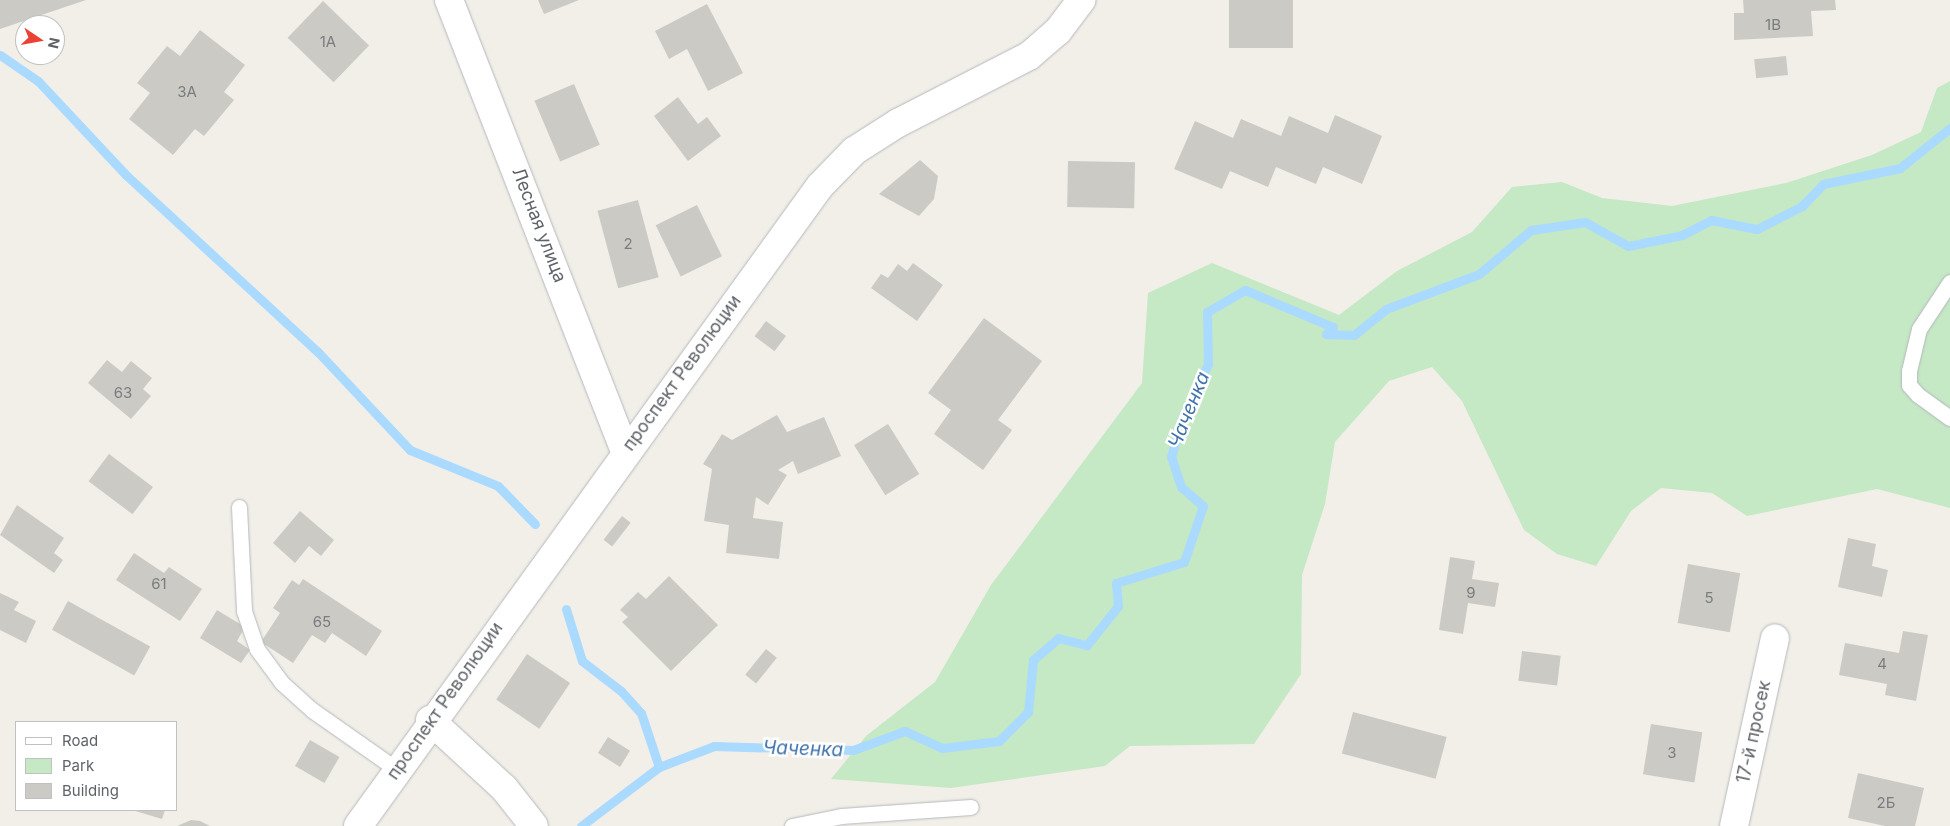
<!DOCTYPE html>
<meta charset="utf-8">
<style>
body{margin:0}
#map{position:relative;width:1950px;height:826px;overflow:hidden;background:#f1efe8;font-family:Inter,sans-serif}
div>[style]{position:absolute}
[style*='--x']{left:calc(var(--x)*1px);top:calc(var(--y)*1px);width:calc(var(--w)*1px);rotate:calc(var(--a)*1deg)}
.green>*{inset:0;background:#c5e8c5}
.stream>*{height:9px;margin:-4.5px;padding:0 4.5px;transform-origin:4.5px;border-radius:4.5px;background:#aadaff}
.building>*{inset:0;background:#cccac5;transform-origin:0 0}
.roads{filter:drop-shadow(0 0 1px #b5b8bc) drop-shadow(0 0 1px #b5b8bc)}
.service>*{height:15px;margin:-7.5px;padding:0 7.5px;transform-origin:7.5px;border-radius:7.5px;background:#fff}
.minor>*{height:28px;margin:-14px;padding:0 14px;transform-origin:14px;border-radius:14px;background:#fff}
.tertiary>*{height:28px;margin:-14px;padding:0 14px;transform-origin:14px;border-radius:14px;background:#fff}
span{translate:-50% -50%;white-space:nowrap;text-align:center;line-height:1.15;-webkit-text-stroke:5px #fff;paint-order:stroke}
.number-label{font-size:15px;color:#7a7d7f}
.number-label span{-webkit-text-stroke-width:0}
.street-label{font-size:18px;color:#5f6368}
.water-label{font-size:19px;color:#4174aa;font-style:italic}
.legend{position:absolute;left:15px;top:721px;width:162px;height:90px;box-sizing:border-box;background:#fff;border:1px solid #bfc1c3;margin:0;padding:6px 9px;list-style:none;font-size:15px;color:#5f6368}
.legend li{display:flex;align-items:center;gap:10px;height:25px}
.legend b{width:25px;border:1px solid #bfc1c3}
.north{position:absolute;left:15px;top:15px;width:50px;height:50px;box-sizing:border-box;background:#fff;border:1px solid #bfc1c3;border-radius:50%;rotate:102deg;font-size:14px;font-weight:700;line-height:20px;text-align:center;color:#5f6368}
.north::after{content:'';display:block;margin:auto;width:18px;height:22px;background:#ea4335;clip-path:polygon(50% 0,100% 100%,50% 72%,0 100%)}
</style>
<div id="map">
<div class="green">
<i style="clip-path:polygon(1950px 81px,1950px 508px,1877px 489px,1747px 516px,1712px 493px,1661px 488px,1631px 511px,1596px 566px,1557px 554px,1524px 530px,1462px 401px,1432px 367px,1389px 381px,1335px 442px,1325px 504px,1302px 575px,1301px 674px,1254px 744px,1130px 746px,1105px 766px,951px 788px,831px 779px,866px 736px,935px 682px,991px 585px,1142px 383px,1148px 293px,1212px 263px,1339px 315px,1397px 271px,1472px 232px,1512px 187px,1562px 182px,1602px 198px,1672px 206px,1786px 183px,1872px 155px,1921px 132px,1937px 88px)"></i>
</div>
<div class="stream">
<i style="--x:0;--y:55;--w:46;--a:34.4"></i>
<i style="--x:38;--y:81;--w:129;--a:46.9"></i>
<i style="--x:126;--y:175;--w:260;--a:42.7"></i>
<i style="--x:317;--y:351;--w:136;--a:46.8"></i>
<i style="--x:410;--y:450;--w:95;--a:22.2"></i>
<i style="--x:498;--y:486;--w:53;--a:45.8"></i>
<i style="--x:566;--y:609;--w:54;--a:72.9"></i>
<i style="--x:582;--y:661;--w:49;--a:37.6"></i>
<i style="--x:621;--y:691;--w:30;--a:48"></i>
<i style="--x:641;--y:713;--w:57;--a:71.6"></i>
<i style="--x:581;--y:826;--w:98;--a:-37.1"></i>
<i style="--x:659;--y:767;--w:59;--a:-20.9"></i>
<i style="--x:714;--y:746;--w:139;--a:1.6"></i>
<i style="--x:853;--y:750;--w:55;--a:-20.1"></i>
<i style="--x:905;--y:731;--w:41;--a:24.7"></i>
<i style="--x:942;--y:748;--w:57;--a:-7"></i>
<i style="--x:999;--y:741;--w:41;--a:-45"></i>
<i style="--x:1028;--y:712;--w:52;--a:-84.5"></i>
<i style="--x:1033;--y:660;--w:33;--a:-41"></i>
<i style="--x:1058;--y:638;--w:30;--a:14"></i>
<i style="--x:1087;--y:645;--w:50;--a:-51.5"></i>
<i style="--x:1118;--y:606;--w:23;--a:-95"></i>
<i style="--x:1116;--y:583;--w:71;--a:-17.2"></i>
<i style="--x:1184;--y:562;--w:59;--a:-71.3"></i>
<i style="--x:1203;--y:506;--w:29;--a:-139"></i>
<i style="--x:1181;--y:487;--w:32;--a:-108"></i>
<i style="--x:1171;--y:457;--w:37;--a:-74"></i>
<i style="--x:1181;--y:421;--w:63;--a:-64.7"></i>
<i style="--x:1208;--y:364;--w:52;--a:-91.1"></i>
<i style="--x:1207;--y:312;--w:44;--a:-30.1"></i>
<i style="--x:1245;--y:290;--w:95;--a:22.8"></i>
<i style="--x:1333;--y:327;--w:10;--a:135"></i>
<i style="--x:1326;--y:334;--w:28;--a:2"></i>
<i style="--x:1354;--y:335;--w:41;--a:-39.1"></i>
<i style="--x:1386;--y:309;--w:99;--a:-20.6"></i>
<i style="--x:1479;--y:274;--w:68;--a:-40.2"></i>
<i style="--x:1531;--y:230;--w:55;--a:-8.4"></i>
<i style="--x:1585;--y:222;--w:49;--a:29.2"></i>
<i style="--x:1628;--y:246;--w:55;--a:-11.5"></i>
<i style="--x:1682;--y:235;--w:33;--a:-27"></i>
<i style="--x:1711;--y:220;--w:47;--a:11.1"></i>
<i style="--x:1757;--y:229;--w:51;--a:-27.1"></i>
<i style="--x:1802;--y:206;--w:30;--a:-46"></i>
<i style="--x:1823;--y:184;--w:79;--a:-11.7"></i>
<i style="--x:1900;--y:168;--w:64;--a:-38.7"></i>
</div>
<div class="building">
<i style="clip-path:polygon(0 0,86px 0,0 29px)"></i>
<i style="clip-path:polygon(538px 0,579px 0,544px 14px)"></i>
<i style="left:1229px;top:0;width:64px;height:48px"></i>
<i style="clip-path:polygon(1743px 0,1835px 0,1836px 10px,1811px 11px,1813px 36px,1734px 40px,1734px 13px,1744px 13px)"></i>
<i style="left:323px;top:1px;width:64px;height:51px;rotate:44deg"></i>
<i style="clip-path:polygon(707px 4px,743px 73px,708px 91px,687px 49px,669px 59px,655px 31px)"></i>
<i style="clip-path:polygon(200px 30px,245px 65px,224px 92px,234px 100px,204px 136px,195px 129px,173px 155px,129px 119px,150px 93px,137px 83px,167px 46px,180px 56px)"></i>
<i style="left:1786px;top:56px;width:19px;height:32px;rotate:84deg"></i>
<i style="left:574px;top:84px;width:66px;height:43px;rotate:67deg"></i>
<i style="clip-path:polygon(678px 97px,698px 124px,707px 117px,721px 136px,688px 161px,654px 116px)"></i>
<i style="clip-path:polygon(1335px 115px,1382px 136px,1362px 184px,1323px 167px,1316px 184px,1276px 167px,1268px 187px,1230px 171px,1222px 189px,1174px 169px,1195px 121px,1233px 138px,1241px 119px,1281px 136px,1289px 116px,1328px 133px)"></i>
<i style="clip-path:polygon(920px 160px,938px 176px,934px 199px,919px 216px,879px 194px)"></i>
<i style="left:1068px;top:161px;width:67px;height:46px;rotate:1deg"></i>
<i style="left:638px;top:200px;width:80px;height:42px;rotate:75deg"></i>
<i style="left:697px;top:205px;width:57px;height:46px;rotate:64deg"></i>
<i style="clip-path:polygon(913px 263px,943px 285px,917px 321px,871px 288px,881px 274px,888px 278px,898px 264px,907px 271px)"></i>
<i style="clip-path:polygon(984px 318px,1042px 361px,998px 420px,1012px 430px,983px 470px,934px 434px,951px 410px,928px 393px)"></i>
<i style="left:766px;top:321px;width:25px;height:19px;rotate:37deg"></i>
<i style="clip-path:polygon(107px 360px,122px 372px,131px 361px,152px 378px,143px 389px,151px 396px,131px 419px,88px 383px)"></i>
<i style="clip-path:polygon(777px 415px,787px 432px,824px 417px,841px 456px,798px 474px,793px 461px,778px 470px,787px 475px,768px 505px,756px 497px,753px 518px,783px 522px,779px 559px,726px 553px,729px 525px,704px 521px,712px 469px,703px 464px,722px 434px,732px 440px)"></i>
<i style="left:888px;top:424px;width:59px;height:40px;rotate:58deg"></i>
<i style="left:109px;top:454px;width:55px;height:34px;rotate:37deg"></i>
<i style="clip-path:polygon(17px 505px,64px 538px,54px 553px,63px 560px,54px 573px,0 535px)"></i>
<i style="clip-path:polygon(300px 511px,334px 540px,321px 556px,309px 546px,295px 563px,273px 543px)"></i>
<i style="left:622px;top:516px;width:11px;height:30px;rotate:38deg"></i>
<i style="clip-path:polygon(1848px 538px,1876px 544px,1872px 566px,1888px 570px,1882px 597px,1838px 587px)"></i>
<i style="clip-path:polygon(134px 553px,164px 573px,169px 567px,202px 589px,180px 621px,116px 580px)"></i>
<i style="clip-path:polygon(1450px 557px,1475px 561px,1472px 579px,1499px 583px,1495px 607px,1468px 603px,1463px 634px,1439px 630px)"></i>
<i style="left:1688px;top:564px;width:53px;height:60px;rotate:10deg"></i>
<i style="clip-path:polygon(669px 576px,718px 625px,671px 671px,622px 622px,628px 617px,620px 610px,638px 592px,646px 599px)"></i>
<i style="clip-path:polygon(303px 579px,382px 631px,366px 656px,332px 633px,325px 643px,312px 635px,293px 663px,261px 642px,280px 613px,273px 608px,292px 580px,299px 585px)"></i>
<i style="clip-path:polygon(0 593px,19px 602px,14px 610px,36px 621px,26px 643px,0 630px)"></i>
<i style="left:68px;top:601px;width:94px;height:33px;rotate:29deg"></i>
<i style="clip-path:polygon(217px 610px,245px 627px,237px 641px,250px 650px,241px 663px,200px 638px)"></i>
<i style="clip-path:polygon(1903px 631px,1928px 635px,1916px 701px,1885px 695px,1887px 684px,1839px 675px,1845px 643px,1899px 653px)"></i>
<i style="left:766px;top:649px;width:14px;height:33px;rotate:39deg"></i>
<i style="left:1522px;top:651px;width:39px;height:30px;rotate:7deg"></i>
<i style="left:527px;top:654px;width:52px;height:55px;rotate:34deg"></i>
<i style="left:1353px;top:712px;width:97px;height:43px;rotate:15deg"></i>
<i style="left:1651px;top:724px;width:52px;height:51px;rotate:9deg"></i>
<i style="left:608px;top:737px;width:26px;height:19px;rotate:32deg"></i>
<i style="left:310px;top:740px;width:34px;height:30px;rotate:30deg"></i>
<i style="clip-path:polygon(1858px 773px,1924px 788px,1915px 826px,1885px 826px,1848px 818px)"></i>
<i style="clip-path:polygon(132px 810px,165px 810px,162px 819px)"></i>
<i style="clip-path:polygon(191px 820px,200px 821px,210px 826px,177px 826px)"></i>
</div>
<div class="roads">
<div class="service">
<i style="--x:1950;--y:282;--w:56;--a:123.4"></i>
<i style="--x:1919;--y:329;--w:43;--a:103.4"></i>
<i style="--x:1909;--y:371;--w:14;--a:90"></i>
<i style="--x:1909;--y:385;--w:13;--a:48"></i>
<i style="--x:1918;--y:395;--w:39;--a:36"></i>
<i style="--x:239;--y:507;--w:104;--a:87.2"></i>
<i style="--x:244;--y:611;--w:40;--a:71.1"></i>
<i style="--x:257;--y:649;--w:42;--a:53.7"></i>
<i style="--x:282;--y:683;--w:40;--a:42"></i>
<i style="--x:312;--y:710;--w:103;--a:35.1"></i>
<i style="--x:792;--y:826;--w:50;--a:-11.5"></i>
<i style="--x:841;--y:816;--w:130;--a:-4"></i>
</div>
<div class="minor">
<i style="--x:449;--y:0;--w:484;--a:68.7"></i>
<i style="--x:1734;--y:826;--w:192;--a:-77.7"></i>
</div>
<div class="tertiary">
<i style="--x:430;--y:720;--w:100;--a:42.6"></i>
<i style="--x:504;--y:788;--w:48;--a:51.7"></i>
<i style="--x:358;--y:826;--w:789;--a:-54.18"></i>
<i style="--x:820;--y:186;--w:49;--a:-45.8"></i>
<i style="--x:854;--y:151;--w:52;--a:-32.5"></i>
<i style="--x:898;--y:123;--w:147;--a:-27.1"></i>
<i style="--x:1029;--y:56;--w:38;--a:-41"></i>
<i style="--x:1058;--y:31;--w:39;--a:-53"></i>
</div>
</div>
<div class="number-label">
<span style="left:1773px;top:25px">1В</span>
<span style="left:328px;top:42px">1А</span>
<span style="left:187px;top:92px">3А</span>
<span style="left:628px;top:244px">2</span>
<span style="left:123px;top:393px">63</span>
<span style="left:159px;top:584px">61</span>
<span style="left:1471px;top:593px">9</span>
<span style="left:1709px;top:598px">5</span>
<span style="left:322px;top:622px">65</span>
<span style="left:1882px;top:664px">4</span>
<span style="left:1672px;top:753px">3</span>
<span style="left:1886px;top:803px">2Б</span>
</div>
<div class="street-label">
<span style="left:539px;top:225px;rotate:69deg">Лесная улица</span>
<span style="left:682px;top:373px;rotate:-54deg">проспект Революции</span>
<span style="left:445px;top:701px;rotate:-55deg">проспект Революции</span>
<span style="left:1754px;top:732px;rotate:-78deg">17-й просек</span>
</div>
<div class="water-label">
<span style="left:1189px;top:410px;rotate:-68deg">Чаченка</span>
<span style="left:803px;top:749px;rotate:2deg">Чаченка</span>
</div>
<ul class="legend">
<li><b style="height:6px;background:#fff"></b>Road</li>
<li><b style="height:14px;background:#c5e8c5"></b>Park</li>
<li><b style="height:14px;background:#cccac5"></b>Building</li>
</ul>
<div class="north">N</div>
</div>
